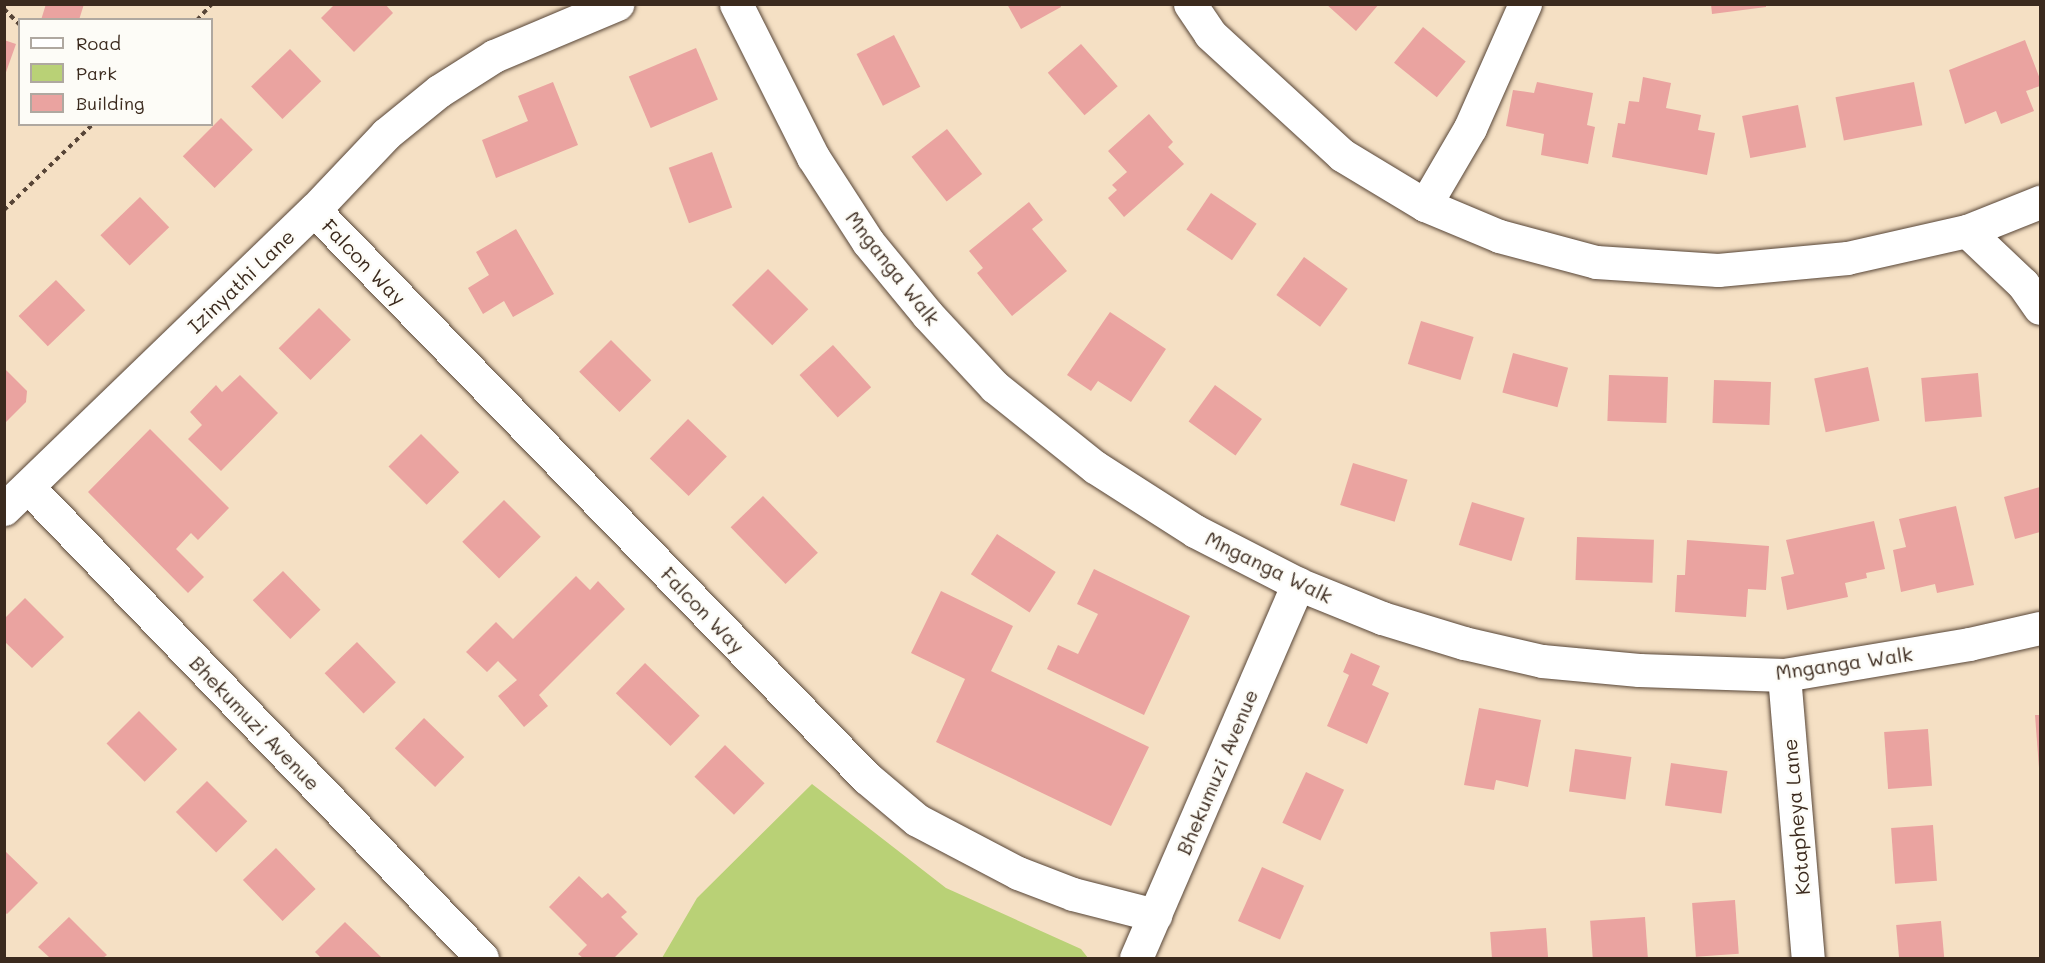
<!DOCTYPE html>
<style>
body{margin:0}
#map{position:relative;width:2045px;height:963px;overflow:hidden;background:#f5e0c4;font-family:Mali,sans-serif}
div>[style]{position:absolute}
[style*='--x']{left:calc(var(--x)*1px);top:calc(var(--y)*1px);width:calc(var(--w)*1px);rotate:calc(var(--a)*1deg)}
.green>*{inset:0;background:#b9d176}
.building>*{inset:0;background:#eaa3a0;transform-origin:0 0}
.path>*{height:4px;margin-top:-2px;transform-origin:0;background:repeating-linear-gradient(90deg,#574537 0 4.5px,transparent 0 9px)}
.roads{filter:drop-shadow(0 0 2px #574537) drop-shadow(0 0 2px #574537)}
.minor>*{height:33px;margin:-16.5px;padding:0 16.5px;transform-origin:16.5px;border-radius:16.5px;background:#fff}
.tertiary>*{height:33px;margin:-16.5px;padding:0 16.5px;transform-origin:16.5px;border-radius:16.5px;background:#fff}
span{translate:-50% -50%;white-space:nowrap;text-align:center;line-height:1.15;-webkit-text-stroke:5px #fdfcf7;paint-order:stroke}
.street-label{font-size:20px;color:#3b2a1e}
.frame{position:absolute;inset:0;border:6px solid #3b2a1e;pointer-events:none}
.legend{position:absolute;left:18px;top:18px;width:195px;height:108px;box-sizing:border-box;background:#fdfcf7;border:2px solid #afa8a0;margin:0;padding:8px 10px;list-style:none;font-size:18px;color:#3b2a1e}
.legend li{display:flex;align-items:center;gap:12px;height:30px}
.legend b{width:30px;border:2px solid #afa8a0}
</style>
<div id="map">
<div class="green">
<i style="clip-path:polygon(812px 784px,946px 888px,1081px 949px,1088px 958px,662px 958px,697px 898px)"></i>
</div>
<div class="building">
<i style="clip-path:polygon(46px 4px,84px 4px,79px 20px,41px 20px)"></i>
<i style="clip-path:polygon(335px 4px,385px 4px,393px 13px,354px 52px,321px 18px)"></i>
<i style="clip-path:polygon(1007px 4px,1060px 4px,1061px 7px,1021px 29px)"></i>
<i style="clip-path:polygon(1326px 4px,1379px 4px,1356px 31px)"></i>
<i style="clip-path:polygon(1711px 4px,1766px 4px,1766px 7px,1712px 14px)"></i>
<i style="left:1423px;top:27px;width:55px;height:46px;rotate:39deg"></i>
<i style="left:894px;top:35px;width:58px;height:42px;rotate:63deg"></i>
<i style="clip-path:polygon(4px 40px,16px 44px,5px 75px,4px 75px)"></i>
<i style="clip-path:polygon(2025px 40px,2040px 79px,2040px 86px,2026px 91px,2034px 111px,2001px 124px,1996px 111px,1965px 124px,1949px 70px)"></i>
<i style="left:1081px;top:44px;width:56px;height:44px;rotate:49deg"></i>
<i style="left:696px;top:48px;width:56px;height:73px;rotate:67deg"></i>
<i style="left:290px;top:49px;width:45px;height:54px;rotate:46deg"></i>
<i style="clip-path:polygon(1643px 77px,1671px 83px,1666px 108px,1701px 115px,1698px 130px,1715px 133px,1707px 175px,1612px 157px,1618px 123px,1625px 124px,1629px 101px,1639px 102px)"></i>
<i style="clip-path:polygon(553px 82px,578px 145px,496px 178px,482px 140px,528px 121px,518px 96px)"></i>
<i style="clip-path:polygon(1537px 82px,1593px 93px,1587px 125px,1595px 127px,1588px 164px,1541px 155px,1544px 134px,1506px 126px,1513px 90px,1534px 93px)"></i>
<i style="left:1914px;top:82px;width:44px;height:80px;rotate:79deg"></i>
<i style="left:1798px;top:105px;width:43px;height:57px;rotate:79deg"></i>
<i style="clip-path:polygon(1149px 114px,1173px 142px,1168px 147px,1184px 164px,1124px 217px,1108px 198px,1117px 190px,1112px 185px,1127px 172px,1108px 151px)"></i>
<i style="left:221px;top:118px;width:45px;height:54px;rotate:45deg"></i>
<i style="left:947px;top:129px;width:57px;height:45px;rotate:52deg"></i>
<i style="left:712px;top:152px;width:59px;height:46px;rotate:70deg"></i>
<i style="left:1211px;top:193px;width:55px;height:44px;rotate:34deg"></i>
<i style="left:140px;top:197px;width:42px;height:55px;rotate:46deg"></i>
<i style="clip-path:polygon(1029px 202px,1043px 220px,1032px 229px,1067px 271px,1012px 316px,977px 273px,983px 268px,969px 251px)"></i>
<i style="clip-path:polygon(516px 229px,554px 294px,513px 317px,504px 301px,483px 314px,468px 288px,489px 275px,476px 252px)"></i>
<i style="left:1304px;top:257px;width:54px;height:47px;rotate:36deg"></i>
<i style="left:768px;top:269px;width:57px;height:51px;rotate:45deg"></i>
<i style="left:56px;top:280px;width:42px;height:52px;rotate:46deg"></i>
<i style="left:319px;top:308px;width:45px;height:57px;rotate:45deg"></i>
<i style="clip-path:polygon(1110px 312px,1166px 349px,1131px 402px,1098px 381px,1091px 391px,1067px 375px)"></i>
<i style="left:1421px;top:321px;width:55px;height:45px;rotate:17deg"></i>
<i style="left:611px;top:340px;width:57px;height:45px;rotate:45deg"></i>
<i style="left:833px;top:345px;width:57px;height:45px;rotate:48deg"></i>
<i style="left:1513px;top:353px;width:57px;height:41px;rotate:15deg"></i>
<i style="left:1868px;top:367px;width:55px;height:55px;rotate:78deg"></i>
<i style="clip-path:polygon(4px 368px,27px 391px,26px 402px,4px 424px)"></i>
<i style="left:1978px;top:373px;width:44px;height:57px;rotate:85deg"></i>
<i style="clip-path:polygon(240px 375px,278px 413px,221px 471px,188px 439px,202px 425px,190px 412px,216px 385px,222px 392px)"></i>
<i style="left:1609px;top:375px;width:59px;height:46px;rotate:2deg"></i>
<i style="left:1714px;top:380px;width:57px;height:43px;rotate:2deg"></i>
<i style="left:1215px;top:385px;width:58px;height:45px;rotate:36deg"></i>
<i style="left:688px;top:419px;width:54px;height:55px;rotate:44deg"></i>
<i style="clip-path:polygon(150px 429px,229px 508px,198px 540px,191px 533px,176px 549px,204px 577px,188px 593px,88px 492px)"></i>
<i style="left:421px;top:434px;width:54px;height:46px;rotate:45deg"></i>
<i style="left:1353px;top:463px;width:57px;height:44px;rotate:17deg"></i>
<i style="clip-path:polygon(2040px 487px,2040px 532px,2015px 539px,2004px 497px)"></i>
<i style="left:763px;top:496px;width:79px;height:45px;rotate:46deg"></i>
<i style="left:504px;top:500px;width:52px;height:59px;rotate:45deg"></i>
<i style="left:1472px;top:502px;width:55px;height:45px;rotate:17deg"></i>
<i style="clip-path:polygon(1956px 506px,1974px 585px,1937px 593px,1935px 584px,1901px 592px,1893px 550px,1906px 547px,1899px 519px)"></i>
<i style="clip-path:polygon(1874px 521px,1885px 569px,1866px 573px,1867px 578px,1845px 583px,1848px 597px,1787px 610px,1781px 577px,1794px 574px,1786px 540px)"></i>
<i style="left:997px;top:534px;width:70px;height:48px;rotate:33deg"></i>
<i style="left:1577px;top:537px;width:77px;height:43px;rotate:2deg"></i>
<i style="clip-path:polygon(1687px 540px,1769px 546px,1766px 590px,1748px 589px,1746px 617px,1675px 612px,1677px 575px,1685px 575px)"></i>
<i style="clip-path:polygon(1094px 569px,1190px 616px,1144px 715px,1047px 669px,1058px 645px,1078px 654px,1098px 614px,1077px 604px)"></i>
<i style="left:283px;top:571px;width:54px;height:42px;rotate:46deg"></i>
<i style="clip-path:polygon(576px 576px,590px 590px,598px 581px,625px 609px,539px 695px,548px 706px,524px 727px,498px 696px,517px 680px,498px 661px,487px 672px,466px 652px,496px 622px,513px 639px)"></i>
<i style="clip-path:polygon(941px 591px,1013px 626px,991px 671px,1149px 747px,1111px 826px,936px 742px,965px 679px,911px 653px)"></i>
<i style="clip-path:polygon(25px 598px,64px 637px,32px 668px,4px 641px,4px 619px)"></i>
<i style="left:357px;top:642px;width:56px;height:45px;rotate:46deg"></i>
<i style="clip-path:polygon(1351px 653px,1380px 666px,1372px 685px,1389px 693px,1367px 744px,1327px 726px,1349px 675px,1343px 672px)"></i>
<i style="left:645px;top:663px;width:76px;height:42px;rotate:44deg"></i>
<i style="clip-path:polygon(1479px 708px,1541px 720px,1528px 787px,1496px 780px,1494px 790px,1464px 785px)"></i>
<i style="left:139px;top:711px;width:54px;height:46px;rotate:45deg"></i>
<i style="clip-path:polygon(2035px 715px,2040px 715px,2040px 768px,2039px 768px)"></i>
<i style="left:424px;top:718px;width:56px;height:42px;rotate:44deg"></i>
<i style="left:1928px;top:729px;width:57px;height:44px;rotate:86deg"></i>
<i style="left:725px;top:745px;width:55px;height:44px;rotate:44deg"></i>
<i style="left:1575px;top:749px;width:57px;height:43px;rotate:8deg"></i>
<i style="left:1671px;top:763px;width:57px;height:43px;rotate:8deg"></i>
<i style="left:1306px;top:772px;width:42px;height:56px;rotate:25deg"></i>
<i style="left:207px;top:781px;width:57px;height:44px;rotate:45deg"></i>
<i style="left:1933px;top:825px;width:56px;height:42px;rotate:86deg"></i>
<i style="left:276px;top:848px;width:57px;height:46px;rotate:46deg"></i>
<i style="clip-path:polygon(4px 850px,38px 883px,7px 914px,4px 912px)"></i>
<i style="left:1262px;top:867px;width:46px;height:59px;rotate:24deg"></i>
<i style="clip-path:polygon(579px 876px,602px 898px,608px 893px,627px 912px,621px 917px,638px 934px,614px 958px,583px 958px,578px 954px,587px 945px,549px 907px)"></i>
<i style="left:1735px;top:900px;width:54px;height:43px;rotate:86deg"></i>
<i style="clip-path:polygon(69px 917px,107px 955px,103px 958px,50px 958px,38px 947px)"></i>
<i style="left:1645px;top:917px;width:41px;height:55px;rotate:86deg"></i>
<i style="left:1941px;top:921px;width:37px;height:45px;rotate:85deg"></i>
<i style="clip-path:polygon(345px 922px,382px 958px,321px 958px,315px 952px)"></i>
<i style="left:1546px;top:928px;width:30px;height:56px;rotate:86deg"></i>
</div>
<div class="path">
<i style="--x:4;--y:9;--w:23;--a:45"></i>
<i style="--x:197;--y:20;--w:22;--a:-47"></i>
<i style="--x:4;--y:210;--w:124;--a:-44"></i>
</div>
<div class="roads">
<div class="minor">
<i style="--x:736;--y:4;--w:171;--a:63.3"></i>
<i style="--x:813;--y:157;--w:101;--a:57.1"></i>
<i style="--x:868;--y:242;--w:94;--a:50.6"></i>
<i style="--x:928;--y:315;--w:98;--a:47.1"></i>
<i style="--x:995;--y:387;--w:128;--a:38.7"></i>
<i style="--x:1095;--y:467;--w:119;--a:32.6"></i>
<i style="--x:1195;--y:531;--w:116;--a:27.2"></i>
<i style="--x:1298;--y:584;--w:91;--a:22"></i>
<i style="--x:1382;--y:618;--w:86;--a:17"></i>
<i style="--x:1464;--y:643;--w:80;--a:13"></i>
<i style="--x:1542;--y:661;--w:97;--a:5.3"></i>
<i style="--x:1639;--y:670;--w:145;--a:2"></i>
<i style="--x:1784;--y:675;--w:188;--a:-9.5"></i>
<i style="--x:1969;--y:644;--w:73;--a:-12.7"></i>
<i style="--x:1425;--y:205;--w:89;--a:-59.7"></i>
<i style="--x:1470;--y:128;--w:136;--a:-66.1"></i>
<i style="--x:314;--y:210;--w:793;--a:45.77"></i>
<i style="--x:867;--y:778;--w:65;--a:40"></i>
<i style="--x:917;--y:820;--w:114;--a:27.7"></i>
<i style="--x:1018;--y:873;--w:59;--a:20.9"></i>
<i style="--x:1073;--y:894;--w:85;--a:14.4"></i>
<i style="--x:1967;--y:231;--w:77;--a:43.4"></i>
<i style="--x:2023;--y:284;--w:29;--a:55"></i>
<i style="--x:28;--y:487;--w:654;--a:46.05"></i>
<i style="--x:4;--y:509;--w:431;--a:-44"></i>
<i style="--x:314;--y:210;--w:105;--a:-46.5"></i>
<i style="--x:386;--y:134;--w:68;--a:-39.1"></i>
<i style="--x:439;--y:91;--w:65;--a:-32.5"></i>
<i style="--x:494;--y:56;--w:134;--a:-22.9"></i>
<i style="--x:1784;--y:675;--w:284;--a:85.2"></i>
<i style="--x:1136;--y:958;--w:408;--a:-66.6"></i>
</div>
<div class="tertiary">
<i style="--x:1190;--y:4;--w:36;--a:56"></i>
<i style="--x:1210;--y:34;--w:179;--a:42.5"></i>
<i style="--x:1342;--y:155;--w:97;--a:31.1"></i>
<i style="--x:1425;--y:205;--w:80;--a:22.7"></i>
<i style="--x:1499;--y:236;--w:100;--a:15"></i>
<i style="--x:1596;--y:262;--w:122;--a:3.8"></i>
<i style="--x:1718;--y:270;--w:130;--a:-5.3"></i>
<i style="--x:1847;--y:258;--w:123;--a:-12.7"></i>
<i style="--x:1967;--y:231;--w:79;--a:-21.7"></i>
</div>
</div>
<div class="street-label">
<span style="left:364px;top:262px;rotate:46deg">Falcon Way</span>
<span style="left:893px;top:268px;rotate:52deg">Mnganga Walk</span>
<span style="left:241px;top:281px;rotate:-44deg">Izinyathi Lane</span>
<span style="left:1269px;top:567px;rotate:26deg">Mnganga Walk</span>
<span style="left:703px;top:610px;rotate:46deg">Falcon Way</span>
<span style="left:1844px;top:663px;rotate:-8deg">Mnganga Walk</span>
<span style="left:255px;top:723px;rotate:46deg">Bhekumuzi Avenue</span>
<span style="left:1217px;top:772px;rotate:-67deg">Bhekumuzi Avenue</span>
<span style="left:1796px;top:817px;rotate:-95deg">Kotapheya Lane</span>
</div>
<div class="frame"></div>
<ul class="legend">
<li><b style="height:8px;background:#fff"></b>Road</li>
<li><b style="height:16px;background:#b9d176"></b>Park</li>
<li><b style="height:16px;background:#eaa3a0"></b>Building</li>
</ul>
</div>
